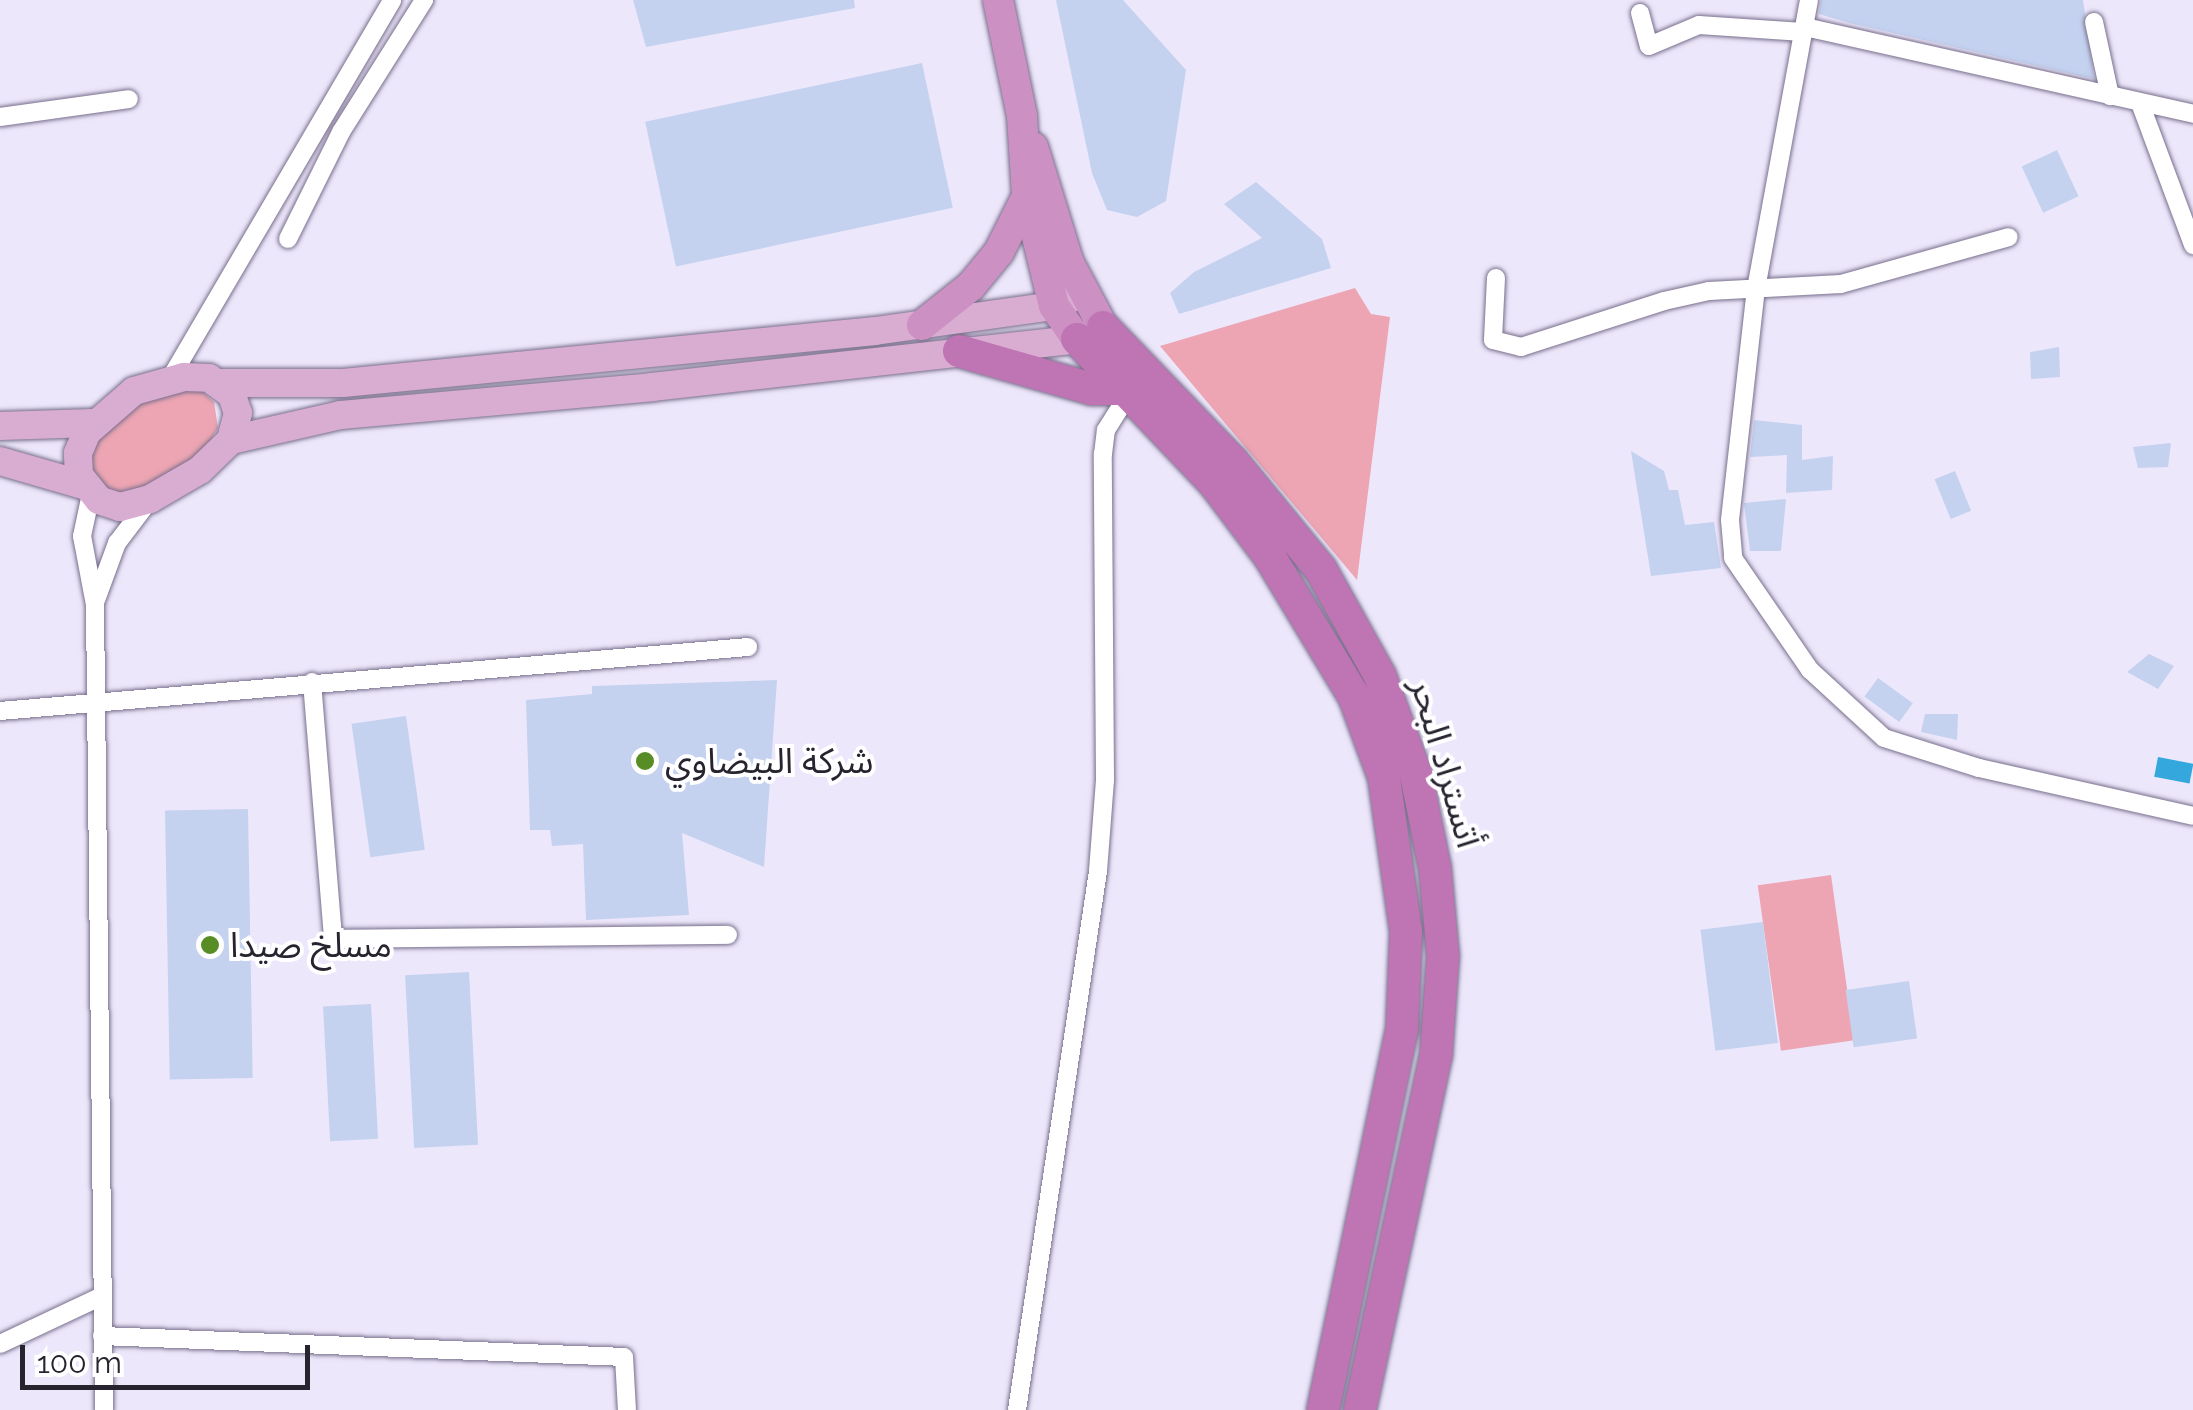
<!DOCTYPE html>
<meta charset="utf-8">
<style>
body{margin:0}
#map{position:relative;width:2193px;height:1410px;overflow:hidden;background:#ede7fb;font-family:Raleway,"Noto Sans Arabic",sans-serif}
div>[style]{position:absolute}
[style*='--x']{left:calc(var(--x)*1px);top:calc(var(--y)*1px);width:calc(var(--w)*1px);rotate:calc(var(--a)*1deg)}
.green>*{inset:0;background:#eda5b3;transform-origin:0 0}
.water>*{inset:0;background:#34a7dc;transform-origin:0 0}
.building>*{inset:0;background:#c4d2f0;transform-origin:0 0}
.roads{filter:drop-shadow(0 0 2px #786f8c) drop-shadow(0 0 2px #786f8c)}
.minor>*{height:18px;margin:-9px;padding:0 9px;transform-origin:9px;border-radius:9px;background:#fff}
.primary>*{height:28px;margin:-14px;padding:0 14px;transform-origin:14px;border-radius:14px;background:#d9acd1}
.trunk>*{height:30px;margin:-15px;padding:0 15px;transform-origin:15px;border-radius:15px;background:#cc90c2}
.motorway>*{height:32px;margin:-16px;padding:0 16px;transform-origin:16px;border-radius:16px;background:#bf74b3}
.dots>*{width:28px;height:28px;translate:-50% -50%;box-sizing:border-box;border:5px solid #fff;border-radius:50%}
span{translate:-50% -50%;white-space:nowrap;text-align:center;line-height:1.15;-webkit-text-stroke:8px #fff;paint-order:stroke}
.poi-label{font-size:35px;color:#272430}
.left{translate:0 -50%;text-align:left}
.street-label{font-size:35px;color:#272430}
.scale{position:absolute;left:20px;top:1345px;width:290px;height:45px;box-sizing:border-box;border:5px solid #272430;border-top:0;padding-left:12px;font-size:30px;line-height:35px;white-space:nowrap;color:#272430;-webkit-text-stroke:8px #fff;paint-order:stroke}
</style>
<div id="map">
<div class="green">
<i style="clip-path:polygon(1355px 288px,1371px 314px,1390px 317px,1357px 580px,1160px 346px)"></i>
<i style="clip-path:polygon(194px 384px,214px 402px,218px 428px,210px 442px,177px 476px,130px 497px,107px 492px,91px 473px,90px 450px,103px 427px,145px 398px)"></i>
<i style="left:1831px;top:875px;width:167px;height:74px;rotate:82deg"></i>
</div>
<div class="water">
<i style="left:2158px;top:757px;width:36px;height:20px;rotate:11deg"></i>
</div>
<div class="building">
<i style="clip-path:polygon(633px 0,854px 0,855px 8px,646px 47px)"></i>
<i style="clip-path:polygon(1056px 0,1123px 0,1186px 70px,1166px 201px,1137px 217px,1107px 210px,1092px 173px)"></i>
<i style="clip-path:polygon(1821px 0,2083px 0,2094px 79px,1849px 23px,1819px 14px)"></i>
<i style="left:922px;top:63px;width:148px;height:283px;rotate:78deg"></i>
<i style="left:2057px;top:150px;width:51px;height:39px;rotate:65deg"></i>
<i style="clip-path:polygon(1256px 182px,1322px 239px,1331px 268px,1179px 314px,1170px 293px,1194px 272px,1262px 238px,1224px 204px)"></i>
<i style="clip-path:polygon(2059px 347px,2060px 377px,2031px 379px,2030px 352px)"></i>
<i style="clip-path:polygon(1754px 420px,1802px 425px,1802px 460px,1833px 456px,1832px 490px,1786px 493px,1787px 455px,1750px 457px)"></i>
<i style="clip-path:polygon(2171px 443px,2168px 467px,2138px 468px,2133px 447px)"></i>
<i style="clip-path:polygon(1631px 451px,1664px 471px,1669px 490px,1678px 490px,1685px 525px,1714px 522px,1721px 568px,1651px 576px)"></i>
<i style="left:1955px;top:471px;width:43px;height:22px;rotate:68deg"></i>
<i style="clip-path:polygon(1786px 499px,1781px 551px,1750px 551px,1744px 503px)"></i>
<i style="clip-path:polygon(2149px 654px,2174px 666px,2158px 689px,2127px 672px)"></i>
<i style="left:1878px;top:678px;width:43px;height:23px;rotate:36deg"></i>
<i style="clip-path:polygon(777px 680px,764px 867px,682px 833px,689px 915px,586px 920px,583px 844px,552px 846px,550px 830px,530px 830px,526px 700px,592px 694px,592px 686px)"></i>
<i style="clip-path:polygon(1925px 714px,1958px 714px,1957px 740px,1921px 732px)"></i>
<i style="left:406px;top:716px;width:135px;height:55px;rotate:82deg"></i>
<i style="left:248px;top:809px;width:269px;height:83px;rotate:89deg"></i>
<i style="left:1763px;top:922px;width:122px;height:63px;rotate:83deg"></i>
<i style="left:469px;top:972px;width:173px;height:64px;rotate:87deg"></i>
<i style="left:1909px;top:981px;width:58px;height:64px;rotate:82deg"></i>
<i style="left:371px;top:1004px;width:135px;height:48px;rotate:87deg"></i>
</div>
<div class="roads">
<div class="minor">
<i style="--x:1809;--y:0;--w:293;--a:100.4"></i>
<i style="--x:1756;--y:288;--w:233;--a:96.4"></i>
<i style="--x:1730;--y:520;--w:38;--a:85"></i>
<i style="--x:1733;--y:558;--w:136;--a:55.5"></i>
<i style="--x:1810;--y:670;--w:100;--a:42.6"></i>
<i style="--x:1884;--y:738;--w:100;--a:17.5"></i>
<i style="--x:1979;--y:768;--w:219;--a:12.6"></i>
<i style="--x:1640;--y:13;--w:34;--a:75"></i>
<i style="--x:1649;--y:46;--w:54;--a:-22.8"></i>
<i style="--x:1699;--y:25;--w:104;--a:3.9"></i>
<i style="--x:2094;--y:22;--w:76;--a:77.8"></i>
<i style="--x:1805;--y:27;--w:398;--a:12.6"></i>
<i style="--x:2140;--y:103;--w:152;--a:69.5"></i>
<i style="--x:0;--y:117;--w:130;--a:-7.9"></i>
<i style="--x:288;--y:239;--w:119;--a:-63.6"></i>
<i style="--x:341;--y:132;--w:156;--a:-57.8"></i>
<i style="--x:1496;--y:278;--w:62;--a:92.8"></i>
<i style="--x:1493;--y:340;--w:29;--a:14"></i>
<i style="--x:1521;--y:347;--w:150;--a:-17.8"></i>
<i style="--x:1664;--y:301;--w:46;--a:-12.5"></i>
<i style="--x:1709;--y:291;--w:132;--a:-3"></i>
<i style="--x:1841;--y:284;--w:174;--a:-15.6"></i>
<i style="--x:170;--y:379;--w:439;--a:-59.6"></i>
<i style="--x:91;--y:494;--w:43;--a:102.1"></i>
<i style="--x:82;--y:536;--w:70;--a:79.3"></i>
<i style="--x:95;--y:605;--w:805;--a:89.36"></i>
<i style="--x:96;--y:600;--w:61;--a:-69.8"></i>
<i style="--x:117;--y:543;--w:53;--a:-52.7"></i>
<i style="--x:312;--y:682;--w:258;--a:85.3"></i>
<i style="--x:333;--y:939;--w:395;--a:-0.6"></i>
<i style="--x:0;--y:711;--w:751;--a:-4.89"></i>
<i style="--x:102;--y:1336;--w:522;--a:2.3"></i>
<i style="--x:624;--y:1357;--w:53;--a:86.8"></i>
<i style="--x:0;--y:1344;--w:110;--a:-25.2"></i>
<i style="--x:1017;--y:1410;--w:545;--a:-81.45"></i>
<i style="--x:1098;--y:871;--w:91;--a:-85.6"></i>
<i style="--x:1105;--y:780;--w:326;--a:-90.4"></i>
<i style="--x:1103;--y:454;--w:24;--a:-83"></i>
<i style="--x:1106;--y:430;--w:41;--a:-57.8"></i>
</div>
<div class="primary">
<i style="--x:184;--y:377;--w:25;--a:2"></i>
<i style="--x:209;--y:378;--w:29;--a:36"></i>
<i style="--x:232;--y:395;--w:19;--a:72"></i>
<i style="--x:238;--y:413;--w:28;--a:105"></i>
<i style="--x:231;--y:440;--w:43;--a:135.9"></i>
<i style="--x:200;--y:470;--w:58;--a:149.9"></i>
<i style="--x:150;--y:499;--w:31;--a:165"></i>
<i style="--x:120;--y:507;--w:22;--a:-162"></i>
<i style="--x:99;--y:500;--w:32;--a:-129"></i>
<i style="--x:79;--y:475;--w:22;--a:-93"></i>
<i style="--x:78;--y:453;--w:23;--a:-67"></i>
<i style="--x:87;--y:432;--w:62;--a:-41.1"></i>
<i style="--x:134;--y:391;--w:52;--a:-15.6"></i>
<i style="--x:218;--y:383;--w:125;--a:0"></i>
<i style="--x:343;--y:383;--w:535;--a:-5.58"></i>
<i style="--x:875;--y:331;--w:181;--a:-8"></i>
<i style="--x:1054;--y:306;--w:32;--a:-24"></i>
<i style="--x:0;--y:426;--w:93;--a:-1.8"></i>
<i style="--x:231;--y:440;--w:113;--a:-12.8"></i>
<i style="--x:341;--y:415;--w:312;--a:-5.1"></i>
<i style="--x:652;--y:387;--w:428;--a:-6.4"></i>
<i style="--x:1077;--y:339;--w:21;--a:-23"></i>
<i style="--x:0;--y:461;--w:86;--a:16.1"></i>
</div>
<div class="trunk">
<i style="--x:998;--y:0;--w:118;--a:78.3"></i>
<i style="--x:1022;--y:116;--w:80;--a:86.4"></i>
<i style="--x:1027;--y:196;--w:113;--a:76.2"></i>
<i style="--x:1054;--y:306;--w:40;--a:55.1"></i>
<i style="--x:1033;--y:147;--w:121;--a:72.8"></i>
<i style="--x:1069;--y:263;--w:72;--a:62"></i>
<i style="--x:922;--y:325;--w:63;--a:-38.5"></i>
<i style="--x:971;--y:286;--w:44;--a:-50.5"></i>
<i style="--x:999;--y:252;--w:63;--a:-63.4"></i>
</div>
<div class="motorway">
<i style="--x:1103;--y:327;--w:187;--a:46.1"></i>
<i style="--x:1233;--y:462;--w:139;--a:50.8"></i>
<i style="--x:1321;--y:570;--w:121;--a:60.9"></i>
<i style="--x:1380;--y:676;--w:105;--a:70"></i>
<i style="--x:1416;--y:775;--w:95;--a:78.5"></i>
<i style="--x:1435;--y:868;--w:88;--a:84.8"></i>
<i style="--x:1443;--y:956;--w:99;--a:94"></i>
<i style="--x:1436;--y:1055;--w:363;--a:102.1"></i>
<i style="--x:1077;--y:339;--w:200;--a:46.4"></i>
<i style="--x:1215;--y:484;--w:91;--a:53"></i>
<i style="--x:1270;--y:557;--w:162;--a:58.9"></i>
<i style="--x:1354;--y:696;--w:86;--a:69.7"></i>
<i style="--x:1384;--y:777;--w:156;--a:81.9"></i>
<i style="--x:1406;--y:931;--w:98;--a:92.3"></i>
<i style="--x:1402;--y:1029;--w:389;--a:101.7"></i>
<i style="--x:959;--y:351;--w:138;--a:15.9"></i>
<i style="--x:1092;--y:389;--w:30;--a:0"></i>
</div>
</div>
<div class="dots">
<i style="left:645px;top:761px;background:#588d26"></i>
<i style="left:210px;top:945px;background:#588d26"></i>
</div>
<div class="poi-label">
<span class="left" style="left:665px;top:761px">شركة البيضاوي</span>
<span class="left" style="left:230px;top:945px">مسلخ صيدا</span>
</div>
<div class="street-label">
<span style="left:1446px;top:763px;rotate:74deg">أتستراد البحر</span>
</div>
<div class="scale">100 m</div>
</div>
